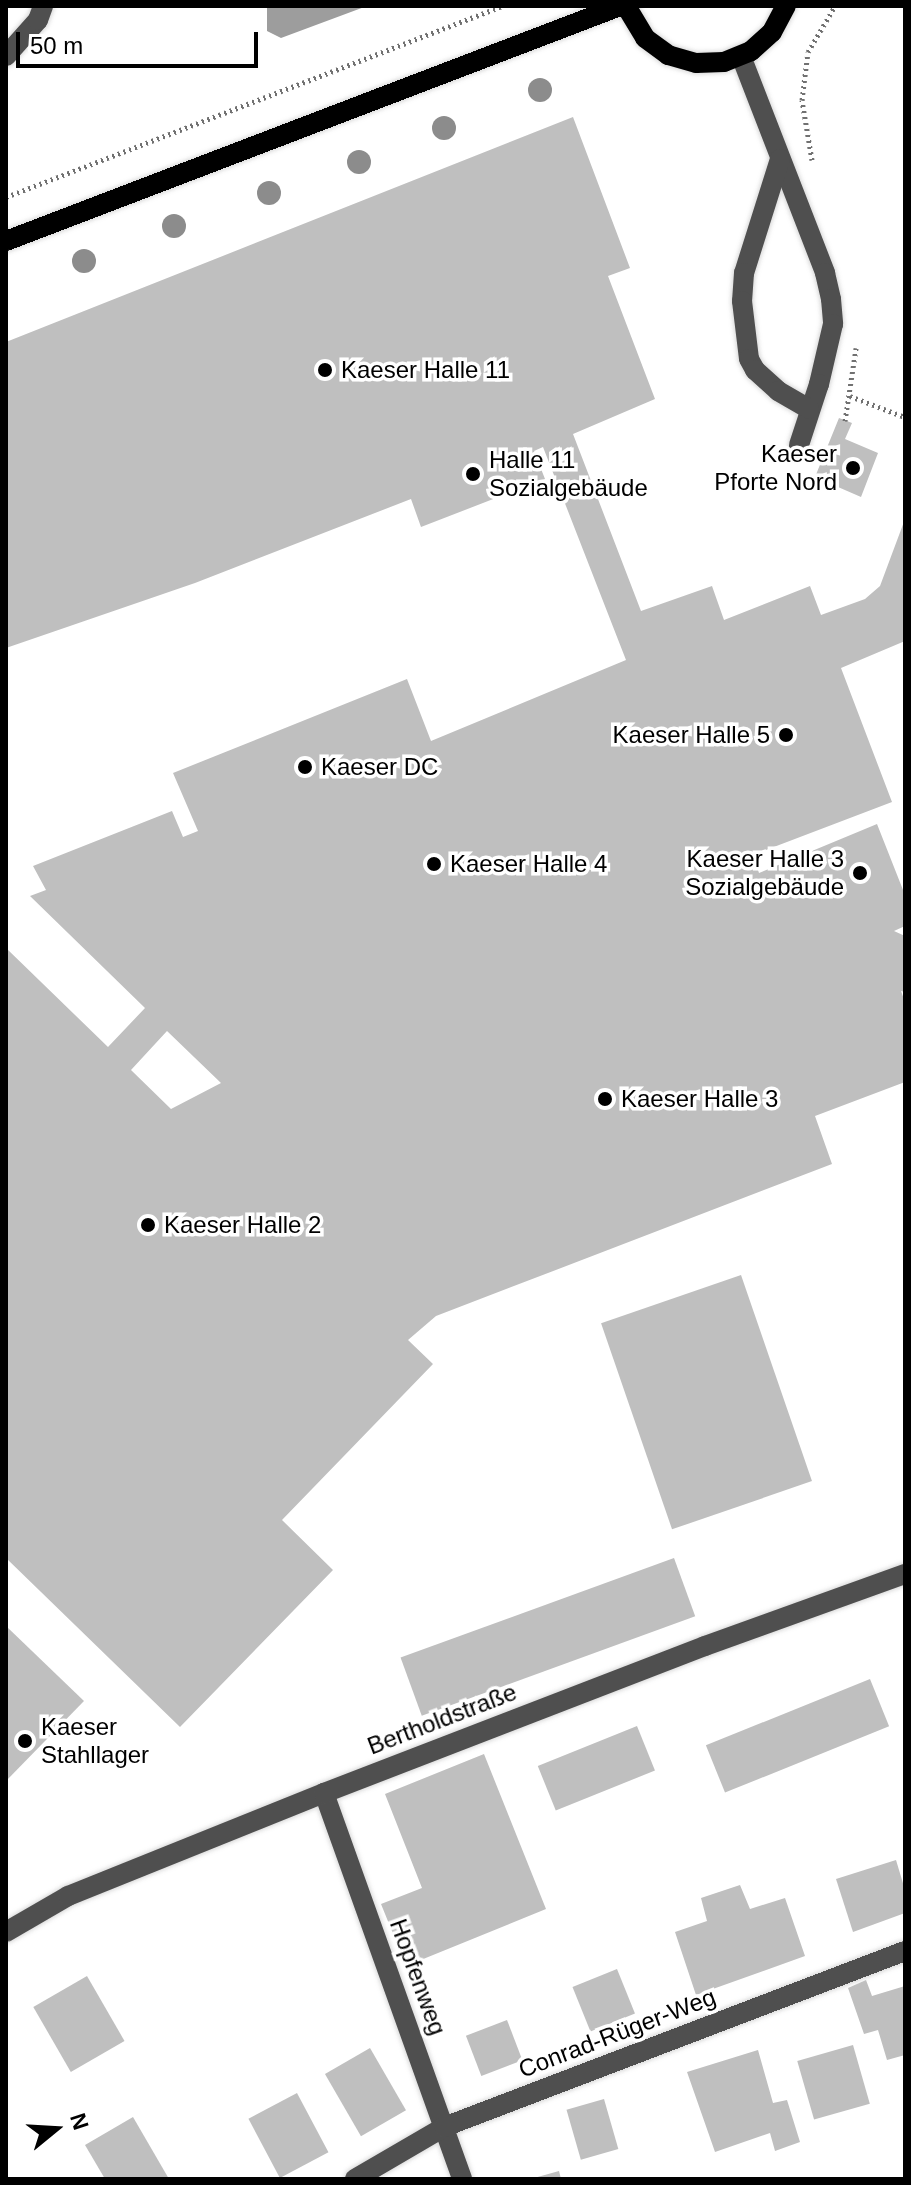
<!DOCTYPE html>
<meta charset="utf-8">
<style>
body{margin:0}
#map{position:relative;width:911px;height:2185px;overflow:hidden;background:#fff;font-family:Helvetica,sans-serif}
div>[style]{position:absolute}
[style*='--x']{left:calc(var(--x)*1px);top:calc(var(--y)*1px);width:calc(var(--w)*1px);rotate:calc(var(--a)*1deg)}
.water>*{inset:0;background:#9d9d9d}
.building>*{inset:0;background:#bfbfbf;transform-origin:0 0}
.path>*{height:5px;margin-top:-2.5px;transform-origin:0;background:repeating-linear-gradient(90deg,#717171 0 2px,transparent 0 6px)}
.roads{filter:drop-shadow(0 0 2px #dbdbdb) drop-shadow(0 0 2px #dbdbdb)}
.minor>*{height:20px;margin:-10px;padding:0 10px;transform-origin:10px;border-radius:10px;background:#4f4f4f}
.major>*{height:20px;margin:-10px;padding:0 10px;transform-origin:10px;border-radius:10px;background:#000}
.trees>*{width:24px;height:24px;margin:-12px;border-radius:50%;background:#8c8c8c}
.dots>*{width:22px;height:22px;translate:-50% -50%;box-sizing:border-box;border:4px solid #fff;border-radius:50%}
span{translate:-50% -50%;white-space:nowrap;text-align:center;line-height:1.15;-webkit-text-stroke:7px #fff;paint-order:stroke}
.poi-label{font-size:24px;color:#000}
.left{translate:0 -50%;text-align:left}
.right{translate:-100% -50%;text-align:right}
.street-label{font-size:24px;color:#000}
.frame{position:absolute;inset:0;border:8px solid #000;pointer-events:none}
.north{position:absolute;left:16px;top:2089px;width:80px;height:80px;-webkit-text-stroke:6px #fff;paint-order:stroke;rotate:72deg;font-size:22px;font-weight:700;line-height:32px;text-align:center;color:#000}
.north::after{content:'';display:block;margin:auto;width:28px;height:36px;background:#000;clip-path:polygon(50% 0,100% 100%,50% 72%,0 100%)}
.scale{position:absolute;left:16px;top:32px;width:242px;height:36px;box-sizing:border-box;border:4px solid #000;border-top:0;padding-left:10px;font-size:24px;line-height:28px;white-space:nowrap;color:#000;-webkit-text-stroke:6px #fff;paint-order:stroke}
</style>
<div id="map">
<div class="water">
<i style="clip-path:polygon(267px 6px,367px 6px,281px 38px,267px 31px)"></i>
</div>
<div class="building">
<i style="clip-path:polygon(evenodd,573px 117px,630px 268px,608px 276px,655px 399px,573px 434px,641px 611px,712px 586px,724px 620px,810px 586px,821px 615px,865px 599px,880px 586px,905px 519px,905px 641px,841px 668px,892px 802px,753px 855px,759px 873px,877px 824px,905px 895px,905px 926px,894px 931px,905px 936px,905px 992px,901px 991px,905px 1002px,905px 1082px,815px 1116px,832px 1164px,436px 1316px,408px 1340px,433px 1364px,282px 1520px,333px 1570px,180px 1727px,6px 1558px,6px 948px,108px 1047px,145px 1008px,30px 896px,46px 890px,33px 866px,172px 811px,183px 837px,198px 831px,173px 773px,407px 679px,431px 741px,626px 660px,543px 447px,534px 451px,545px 479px,421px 527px,411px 499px,195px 583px,6px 648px,6px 342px,573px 117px,167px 1031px,221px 1083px,171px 1109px,131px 1070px,167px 1031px)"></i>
<i style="clip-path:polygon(839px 418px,852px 423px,845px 439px,878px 453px,861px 497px,815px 477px)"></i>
<i style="left:741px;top:1275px;width:218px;height:148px;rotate:71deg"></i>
<i style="left:674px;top:1558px;width:62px;height:291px;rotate:70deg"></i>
<i style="clip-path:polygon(6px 1626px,84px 1701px,6px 1781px)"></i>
<i style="left:870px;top:1679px;width:51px;height:177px;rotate:68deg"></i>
<i style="left:637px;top:1726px;width:48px;height:107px;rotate:68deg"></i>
<i style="clip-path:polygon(484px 1754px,546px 1909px,406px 1966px,381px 1904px,422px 1888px,385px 1794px)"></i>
<i style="clip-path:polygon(896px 1860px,905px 1890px,905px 1913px,853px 1932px,836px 1879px)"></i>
<i style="clip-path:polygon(740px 1885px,750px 1909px,785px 1898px,805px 1956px,696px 1995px,675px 1932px,707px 1921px,701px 1898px)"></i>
<i style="left:617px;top:1969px;width:48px;height:48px;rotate:68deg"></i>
<i style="left:87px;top:1976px;width:75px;height:62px;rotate:60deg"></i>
<i style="clip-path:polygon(866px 1980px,872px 1996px,905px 1986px,905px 2055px,887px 2060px,878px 2030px,864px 2034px,848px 1988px)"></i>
<i style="left:507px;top:2020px;width:43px;height:44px;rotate:69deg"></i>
<i style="left:853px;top:2045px;width:61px;height:58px;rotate:74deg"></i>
<i style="left:370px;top:2048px;width:72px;height:52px;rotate:60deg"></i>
<i style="clip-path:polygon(758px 2050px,773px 2103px,787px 2100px,800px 2142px,775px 2151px,770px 2133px,715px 2152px,687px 2072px)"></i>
<i style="left:297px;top:2093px;width:67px;height:55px;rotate:62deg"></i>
<i style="left:604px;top:2099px;width:52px;height:39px;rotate:74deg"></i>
<i style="clip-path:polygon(133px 2117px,169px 2179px,105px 2179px,85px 2145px)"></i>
<i style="clip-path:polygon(559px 2171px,561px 2179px,534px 2179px,534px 2178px)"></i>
</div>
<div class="path">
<i style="--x:812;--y:160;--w:61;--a:-99.5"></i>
<i style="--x:802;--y:100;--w:48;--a:-82.9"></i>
<i style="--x:808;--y:52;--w:53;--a:-59.6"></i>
<i style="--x:6;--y:197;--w:532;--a:-21.06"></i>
<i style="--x:850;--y:396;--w:59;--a:20.9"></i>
<i style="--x:845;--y:421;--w:74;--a:-81.4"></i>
</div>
<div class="roads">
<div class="minor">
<i style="--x:6;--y:56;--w:48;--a:-48.4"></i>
<i style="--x:38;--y:20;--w:15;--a:-70"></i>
<i style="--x:741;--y:56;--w:233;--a:68.8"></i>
<i style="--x:825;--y:273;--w:27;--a:77"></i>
<i style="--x:831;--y:299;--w:25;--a:85"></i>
<i style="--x:833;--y:324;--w:62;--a:103.1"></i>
<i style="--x:819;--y:384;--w:64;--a:108.2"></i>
<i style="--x:780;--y:159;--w:120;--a:107.5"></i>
<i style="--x:744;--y:273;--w:28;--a:94"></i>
<i style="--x:742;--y:301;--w:58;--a:83.1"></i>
<i style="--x:749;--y:359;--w:13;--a:61"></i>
<i style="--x:755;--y:370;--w:31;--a:42"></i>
<i style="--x:778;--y:391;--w:36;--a:30"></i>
<i style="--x:324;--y:1793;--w:410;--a:70.3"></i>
<i style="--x:6;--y:1932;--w:72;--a:-30.1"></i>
<i style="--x:68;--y:1896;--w:276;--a:-21.9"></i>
<i style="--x:324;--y:1793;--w:408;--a:-21.1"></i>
<i style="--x:705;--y:1646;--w:213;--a:-19.8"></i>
<i style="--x:355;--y:2179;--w:103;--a:-30.3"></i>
<i style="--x:444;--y:2127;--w:493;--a:-20.9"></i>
</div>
<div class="major">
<i style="--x:626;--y:6;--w:37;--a:59"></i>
<i style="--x:645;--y:38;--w:29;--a:36"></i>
<i style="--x:668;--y:55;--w:29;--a:16"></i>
<i style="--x:696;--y:63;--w:28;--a:-2"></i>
<i style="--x:724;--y:62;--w:29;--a:-22"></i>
<i style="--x:751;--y:51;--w:28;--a:-42"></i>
<i style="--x:772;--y:32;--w:30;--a:-62"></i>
<i style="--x:6;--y:241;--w:657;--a:-20.94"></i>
</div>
</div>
<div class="trees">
<i style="left:540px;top:90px"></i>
<i style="left:444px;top:128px"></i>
<i style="left:359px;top:162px"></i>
<i style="left:269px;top:193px"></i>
<i style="left:174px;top:226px"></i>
<i style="left:84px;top:261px"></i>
</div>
<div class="dots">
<i style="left:325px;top:370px;background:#000"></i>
<i style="left:853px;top:468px;background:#000"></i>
<i style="left:473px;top:474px;background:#000"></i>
<i style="left:786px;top:735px;background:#000"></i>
<i style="left:305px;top:767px;background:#000"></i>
<i style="left:434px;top:864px;background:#000"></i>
<i style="left:860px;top:873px;background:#000"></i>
<i style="left:605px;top:1099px;background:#000"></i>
<i style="left:148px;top:1225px;background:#000"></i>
<i style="left:25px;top:1741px;background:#000"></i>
</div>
<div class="poi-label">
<span class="left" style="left:341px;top:370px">Kaeser Halle 11</span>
<span class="right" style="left:837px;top:468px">Kaeser<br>Pforte Nord</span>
<span class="left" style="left:489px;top:474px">Halle 11<br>Sozialgebäude</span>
<span class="right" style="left:770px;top:735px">Kaeser Halle 5</span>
<span class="left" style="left:321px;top:767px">Kaeser DC</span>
<span class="right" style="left:844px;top:873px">Kaeser Halle 3<br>Sozialgebäude</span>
<span class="left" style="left:450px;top:864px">Kaeser Halle 4</span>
<span class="left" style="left:621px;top:1099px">Kaeser Halle 3</span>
<span class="left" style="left:164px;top:1225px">Kaeser Halle 2</span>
<span class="left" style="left:41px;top:1741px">Kaeser<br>Stahllager</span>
</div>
<div class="street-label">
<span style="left:442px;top:1719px;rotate:-21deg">Bertholdstraße</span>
<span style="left:418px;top:1977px;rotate:70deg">Hopfenweg</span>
<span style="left:617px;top:2033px;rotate:-21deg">Conrad-Rüger-Weg</span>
</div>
<div class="frame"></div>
<div class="north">N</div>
<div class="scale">50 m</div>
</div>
